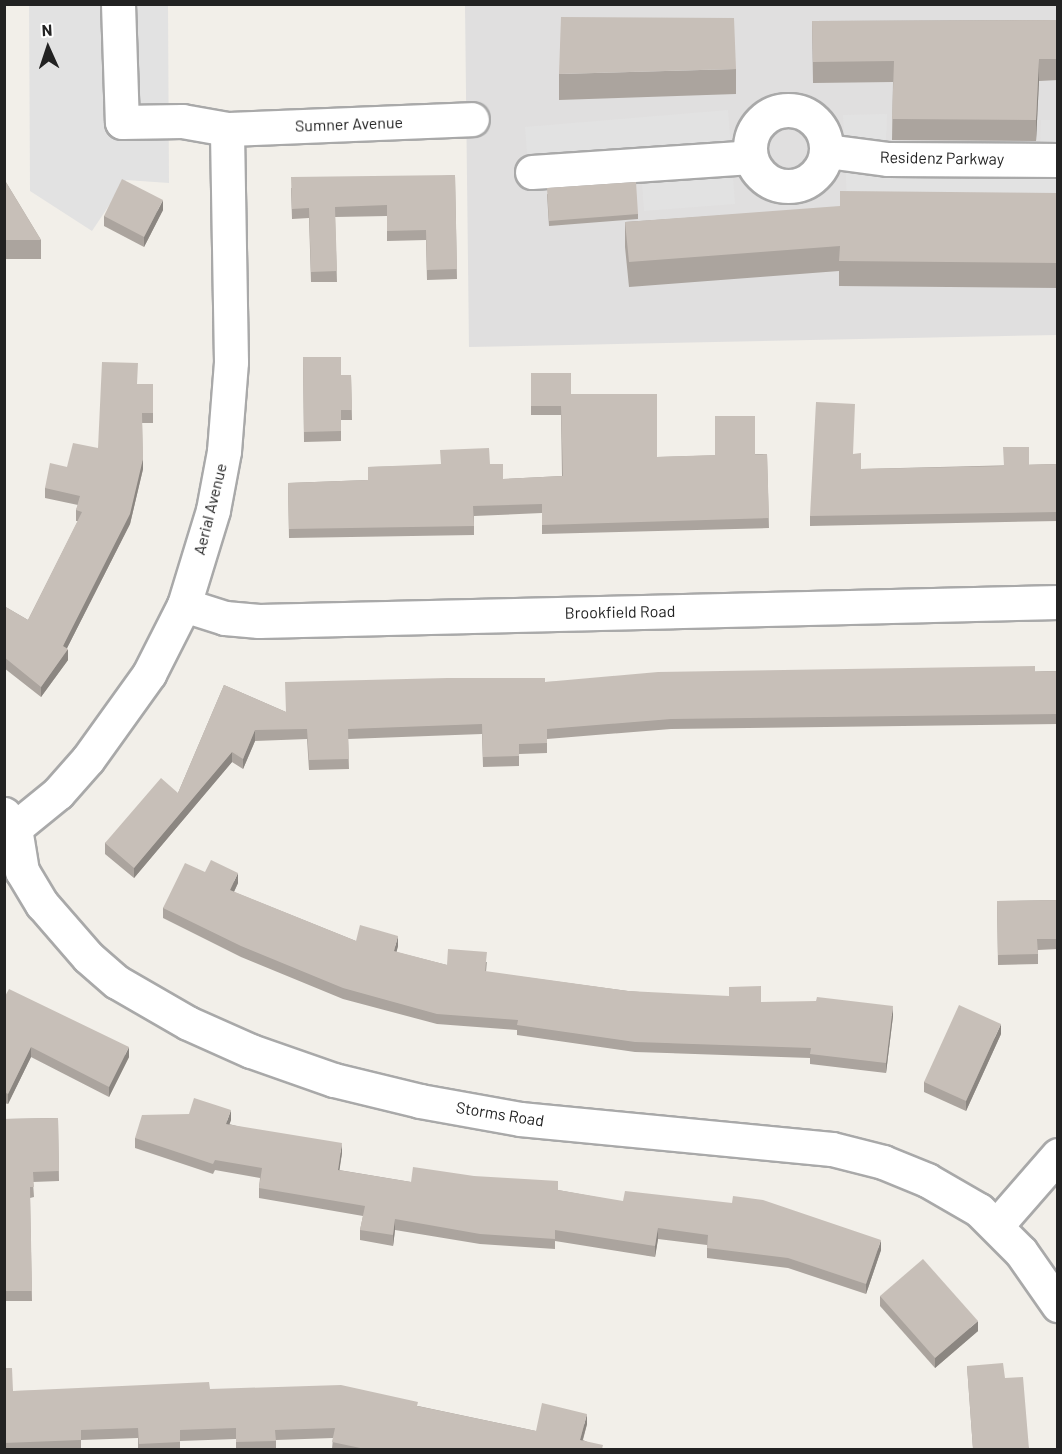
<!DOCTYPE html>
<style>
body{margin:0}
#map{position:relative;width:1062px;height:1454px;overflow:hidden;background:#f2efe9;font-family:Barlow,sans-serif}
div>[style]{position:absolute}
.residential>*{inset:0;background:#e0dfdf}
.parking>*{inset:0;background:#e2e2e2}
.roads{filter:drop-shadow(2px 0 #a9a9a9) drop-shadow(-2px 0 #a9a9a9) drop-shadow(0 2px #a9a9a9) drop-shadow(0 -2px #a9a9a9)}
.minor>*{height:33px;margin:-16.5px;padding:0 16.5px;transform-origin:16.5px;border-radius:16.5px;background:#fff}
.minor>.ring{margin:-16.5px;padding:0;box-sizing:content-box;background:none;border:33px solid #fff;border-radius:50%}
.wall>*{inset:0;background:#aba49e}
.shaded-wall>*{inset:0;background:#8b8681}
.building>*{inset:0;background:#c7bfb8}
span{translate:-50% -50%;white-space:nowrap;text-align:center;line-height:1.15;-webkit-text-stroke:4.5px #fff;paint-order:stroke}
.street-label{font-size:16px;color:#222}
.frame{position:absolute;inset:0;border:6px solid #222;pointer-events:none}
.north{position:absolute;left:18px;top:18px;width:60px;height:60px;-webkit-text-stroke:4px #fff;paint-order:stroke;rotate:357deg;font-size:16px;font-weight:700;line-height:24px;text-align:center;color:#222}
.north::after{content:'';display:block;margin:auto;width:21px;height:27px;background:#222;clip-path:polygon(50% 0,100% 100%,50% 72%,0 100%)}
</style>
<div id="map">
<div class="residential">
<div style="clip-path:polygon(465px 5px,1057px 5px,1057px 335px,469px 347px)"></div>
</div>
<div class="parking">
<div style="clip-path:polygon(29px 5px,168px 5px,169px 183px,126px 180px,92px 231px,30px 191px)"></div>
<div style="clip-path:polygon(728px 110px,735px 204px,644px 211px,642px 182px,530px 191px,525px 127px)"></div>
<div style="clip-path:polygon(887px 114px,886px 145px,950px 147px,951px 117px,976px 117px,974px 147px,1040px 149px,1041px 120px,1057px 120px,1057px 210px,847px 202px,843px 115px)"></div>
</div>
<div class="roads">
<div class="minor">
<div style="left:118px;top:4px;width:118px;rotate:88.1deg"></div>
<div style="left:122px;top:122px;width:60px;rotate:-1deg"></div>
<div style="left:182px;top:121px;width:46px;rotate:10.1deg"></div>
<div style="left:227px;top:129px;width:245px;rotate:-2.3deg"></div>
<div class="ring" style="left:750px;top:110px;width:43px;height:43px"></div>
<div style="left:827px;top:151px;width:62px;rotate:7.5deg"></div>
<div style="left:888px;top:159px;width:170px;rotate:0.3deg"></div>
<div style="left:532px;top:172px;width:219px;rotate:-3.9deg"></div>
<div style="left:184px;top:605px;width:43px;rotate:17.6deg"></div>
<div style="left:225px;top:618px;width:34px;rotate:5deg"></div>
<div style="left:259px;top:621px;width:799px;rotate:-1.36deg"></div>
<div style="left:4px;top:814px;width:18px;rotate:52deg"></div>
<div style="left:15px;top:828px;width:44px;rotate:80.8deg"></div>
<div style="left:22px;top:871px;width:39px;rotate:59deg"></div>
<div style="left:42px;top:904px;width:70px;rotate:49deg"></div>
<div style="left:88px;top:957px;width:38px;rotate:41deg"></div>
<div style="left:117px;top:982px;width:82px;rotate:30deg"></div>
<div style="left:188px;top:1023px;width:69px;rotate:24deg"></div>
<div style="left:251px;top:1051px;width:88px;rotate:19.3deg"></div>
<div style="left:334px;top:1080px;width:89px;rotate:13.7deg"></div>
<div style="left:420px;top:1101px;width:102px;rotate:10.2deg"></div>
<div style="left:520px;top:1119px;width:313px;rotate:5.5deg"></div>
<div style="left:832px;top:1149px;width:53px;rotate:14.3deg"></div>
<div style="left:883px;top:1162px;width:48px;rotate:22.2deg"></div>
<div style="left:927px;top:1180px;width:60px;rotate:30deg"></div>
<div style="left:979px;top:1210px;width:59px;rotate:45deg"></div>
<div style="left:1021px;top:1252px;width:65px;rotate:55.1deg"></div>
<div style="left:15px;top:828px;width:55px;rotate:-39.1deg"></div>
<div style="left:58px;top:793px;width:45px;rotate:-48.6deg"></div>
<div style="left:88px;top:759px;width:105px;rotate:-54.3deg"></div>
<div style="left:149px;top:674px;width:77px;rotate:-63.1deg"></div>
<div style="left:184px;top:605px;width:99px;rotate:-73deg"></div>
<div style="left:213px;top:510px;width:60px;rotate:-79.4deg"></div>
<div style="left:224px;top:451px;width:89px;rotate:-85.5deg"></div>
<div style="left:231px;top:362px;width:233px;rotate:-91deg"></div>
<div style="left:997px;top:1225px;width:93px;rotate:-48.9deg"></div>
</div>
</div>
<div class="wall">
<div style="clip-path:polygon(1058px 20px,1058px 80px,1039px 81px,1036px 141px,892px 140px,893px 82px,813px 83px,812px 21px)"></div>
<div style="clip-path:polygon(736px 69px,736px 94px,559px 100px,559px 74px)"></div>
<div style="clip-path:polygon(455px 175px,457px 279px,427px 280px,426px 240px,387px 241px,387px 216px,335px 217px,337px 282px,311px 282px,309px 218px,292px 219px,291px 188px)"></div>
<div style="clip-path:polygon(4px 179px,41px 240px,41px 259px,4px 259px)"></div>
<div style="clip-path:polygon(1058px 193px,1058px 288px,839px 286px,839px 271px,629px 287px,625px 247px,625px 222px)"></div>
<div style="clip-path:polygon(547px 194px,638px 214px,638px 219px,549px 226px)"></div>
<div style="clip-path:polygon(163px 210px,144px 247px,104px 226px,104px 216px)"></div>
<div style="clip-path:polygon(303px 357px,341px 375px,351px 375px,352px 420px,341px 420px,341px 441px,304px 442px)"></div>
<div style="clip-path:polygon(531px 373px,571px 394px,657px 457px,767px 454px,769px 528px,542px 534px,542px 513px,474px 516px,474px 535px,289px 538px,288px 483px,368px 480px,368px 467px,490px 464px,503px 479px,562px 476px,561px 415px,531px 415px)"></div>
<div style="clip-path:polygon(137px 384px,153px 384px,153px 423px,142px 423px,143px 469px,130px 524px,67px 648px,68px 660px,41px 697px,4px 668px,4px 606px,28px 620px,78px 521px,76px 521px,76px 510px,78px 505px,45px 498px,45px 488px,67px 467px,98px 448px)"></div>
<div style="clip-path:polygon(853px 454px,861px 469px,1058px 464px,1058px 521px,810px 526px,810px 516px)"></div>
<div style="clip-path:polygon(1058px 671px,1058px 724px,671px 729px,547px 739px,547px 753px,519px 754px,519px 766px,483px 767px,482px 734px,348px 739px,349px 769px,309px 770px,307px 739px,255px 741px,243px 769px,232px 762px,134px 878px,105px 854px,105px 843px,178px 793px,224px 685px,286px 712px,545px 682px)"></div>
<div style="clip-path:polygon(205px 872px,238px 883px,234px 892px,356px 941px,398px 946px,396px 952px,447px 965px,487px 962px,486px 972px,628px 991px,761px 1002px,893px 1016px,886px 1073px,810px 1064px,810px 1058px,635px 1052px,517px 1035px,517px 1030px,437px 1024px,343px 999px,241px 957px,163px 918px,163px 908px)"></div>
<div style="clip-path:polygon(1058px 900px,1058px 949px,1038px 950px,1038px 964px,998px 965px,997px 901px)"></div>
<div style="clip-path:polygon(4px 998px,129px 1057px,109px 1097px,31px 1057px,8px 1104px,4px 1103px)"></div>
<div style="clip-path:polygon(1001px 1034px,966px 1111px,924px 1092px,924px 1082px)"></div>
<div style="clip-path:polygon(58px 1118px,59px 1181px,33px 1182px,34px 1197px,30px 1198px,32px 1301px,4px 1301px,4px 1119px)"></div>
<div style="clip-path:polygon(231px 1120px,229px 1124px,342px 1153px,339px 1170px,411px 1182px,558px 1190px,881px 1250px,866px 1294px,788px 1268px,707px 1258px,707px 1245px,658px 1239px,655px 1257px,555px 1241px,555px 1249px,480px 1244px,395px 1230px,393px 1246px,360px 1240px,360px 1230px,363px 1216px,259px 1198px,259px 1188px,260px 1178px,215px 1170px,213px 1174px,135px 1148px,135px 1138px)"></div>
<div style="clip-path:polygon(880px 1296px,978px 1331px,935px 1368px,880px 1306px)"></div>
<div style="clip-path:polygon(967px 1366px,1005px 1378px,1029px 1449px,973px 1449px)"></div>
<div style="clip-path:polygon(4px 1368px,13px 1391px,210px 1389px,418px 1406px,536px 1431px,587px 1424px,583px 1440px,603px 1449px,332px 1449px,333px 1438px,276px 1440px,276px 1449px,236px 1449px,236px 1439px,180px 1441px,180px 1449px,138px 1449px,138px 1438px,81px 1440px,81px 1449px,4px 1449px)"></div>
</div>
<div class="shaded-wall">
<div style="clip-path:polygon(1039px 59px,1039px 81px,1036px 141px,1036px 120px)"></div>
<div style="clip-path:polygon(163px 200px,163px 210px,144px 247px,144px 237px)"></div>
<div style="clip-path:polygon(143px 459px,143px 469px,130px 524px,63px 656px,63px 646px)"></div>
<div style="clip-path:polygon(68px 649px,68px 660px,41px 697px,41px 687px)"></div>
<div style="clip-path:polygon(255px 730px,255px 741px,243px 769px,243px 759px)"></div>
<div style="clip-path:polygon(232px 752px,232px 762px,134px 878px,134px 868px)"></div>
<div style="clip-path:polygon(238px 873px,238px 883px,230px 900px,230px 890px)"></div>
<div style="clip-path:polygon(398px 936px,398px 946px,394px 962px,394px 951px)"></div>
<div style="clip-path:polygon(893px 1006px,893px 1016px,886px 1073px,886px 1063px)"></div>
<div style="clip-path:polygon(1001px 1024px,1001px 1034px,966px 1111px,966px 1101px)"></div>
<div style="clip-path:polygon(31px 1047px,31px 1057px,8px 1104px,8px 1094px)"></div>
<div style="clip-path:polygon(129px 1047px,129px 1057px,109px 1097px,109px 1087px)"></div>
<div style="clip-path:polygon(231px 1110px,231px 1120px,226px 1134px,226px 1124px)"></div>
<div style="clip-path:polygon(342px 1143px,342px 1153px,338px 1180px,338px 1170px)"></div>
<div style="clip-path:polygon(395px 1219px,395px 1230px,393px 1246px,393px 1235px)"></div>
<div style="clip-path:polygon(658px 1228px,658px 1239px,655px 1257px,655px 1246px)"></div>
<div style="clip-path:polygon(881px 1240px,881px 1250px,866px 1294px,866px 1284px)"></div>
<div style="clip-path:polygon(978px 1321px,978px 1331px,935px 1368px,935px 1358px)"></div>
<div style="clip-path:polygon(587px 1414px,587px 1424px,580px 1449px,580px 1440px)"></div>
</div>
<div class="building">
<div style="clip-path:polygon(561px 17px,734px 18px,736px 69px,559px 74px)"></div>
<div style="clip-path:polygon(1058px 20px,1058px 59px,1039px 59px,1036px 120px,892px 119px,894px 61px,813px 62px,812px 21px)"></div>
<div style="clip-path:polygon(455px 175px,457px 269px,427px 270px,426px 230px,387px 231px,387px 205px,335px 207px,337px 271px,311px 272px,309px 208px,292px 209px,291px 177px)"></div>
<div style="clip-path:polygon(4px 179px,41px 240px,4px 240px)"></div>
<div style="clip-path:polygon(122px 179px,163px 200px,144px 237px,104px 216px)"></div>
<div style="clip-path:polygon(636px 182px,638px 214px,549px 221px,547px 188px)"></div>
<div style="clip-path:polygon(840px 191px,1058px 193px,1058px 263px,839px 261px,840px 246px,629px 262px,625px 222px,840px 206px)"></div>
<div style="clip-path:polygon(303px 357px,341px 357px,341px 375px,351px 375px,352px 410px,341px 410px,341px 431px,304px 432px)"></div>
<div style="clip-path:polygon(102px 362px,138px 363px,137px 384px,153px 384px,153px 413px,142px 413px,143px 459px,130px 514px,63px 646px,68px 649px,41px 687px,4px 657px,4px 606px,28px 620px,82px 512px,76px 510px,80px 496px,45px 488px,50px 463px,67px 467px,73px 443px,98px 448px)"></div>
<div style="clip-path:polygon(531px 373px,571px 373px,571px 394px,657px 394px,657px 457px,715px 455px,715px 416px,755px 416px,755px 455px,767px 454px,769px 518px,542px 525px,542px 504px,473px 506px,474px 526px,289px 529px,288px 483px,368px 480px,368px 467px,441px 464px,440px 450px,489px 448px,490px 464px,503px 464px,503px 479px,563px 476px,561px 406px,531px 406px)"></div>
<div style="clip-path:polygon(816px 402px,855px 404px,853px 454px,861px 453px,861px 469px,1004px 466px,1003px 447px,1029px 447px,1029px 465px,1058px 464px,1058px 512px,810px 516px)"></div>
<div style="clip-path:polygon(1035px 666px,1035px 672px,1058px 671px,1058px 714px,671px 719px,547px 729px,547px 743px,519px 744px,519px 756px,483px 757px,482px 724px,348px 729px,349px 759px,309px 760px,307px 729px,255px 730px,243px 759px,232px 752px,134px 868px,105px 843px,161px 778px,178px 793px,224px 685px,286px 712px,285px 682px,447px 678px,545px 678px,545px 682px,658px 672px)"></div>
<div style="clip-path:polygon(211px 860px,238px 873px,230px 890px,356px 941px,360px 925px,398px 936px,394px 951px,447px 965px,448px 949px,487px 952px,485px 971px,628px 991px,729px 996px,729px 987px,761px 986px,761px 1002px,816px 1001px,817px 997px,893px 1006px,886px 1063px,810px 1054px,811px 1048px,635px 1042px,517px 1025px,518px 1020px,437px 1014px,343px 988px,241px 946px,163px 908px,185px 863px,205px 872px)"></div>
<div style="clip-path:polygon(1058px 900px,1058px 939px,1037px 939px,1038px 954px,998px 955px,997px 901px)"></div>
<div style="clip-path:polygon(9px 989px,129px 1047px,109px 1087px,31px 1047px,8px 1094px,4px 1092px,4px 998px)"></div>
<div style="clip-path:polygon(959px 1005px,1001px 1024px,966px 1101px,924px 1082px)"></div>
<div style="clip-path:polygon(194px 1098px,231px 1110px,226px 1124px,342px 1143px,338px 1170px,411px 1182px,413px 1167px,474px 1176px,558px 1181px,558px 1190px,623px 1201px,625px 1191px,732px 1203px,733px 1196px,763px 1200px,881px 1240px,866px 1284px,788px 1258px,707px 1248px,708px 1235px,658px 1228px,655px 1246px,555px 1230px,555px 1239px,480px 1234px,395px 1219px,393px 1235px,360px 1230px,365px 1206px,259px 1188px,262px 1168px,215px 1160px,213px 1164px,135px 1138px,142px 1115px,189px 1114px)"></div>
<div style="clip-path:polygon(58px 1118px,59px 1171px,33px 1172px,34px 1187px,30px 1187px,32px 1291px,4px 1291px,4px 1119px)"></div>
<div style="clip-path:polygon(923px 1259px,978px 1321px,935px 1358px,880px 1296px)"></div>
<div style="clip-path:polygon(1003px 1363px,1005px 1378px,1023px 1377px,1029px 1449px,973px 1449px,967px 1366px)"></div>
<div style="clip-path:polygon(4px 1368px,12px 1368px,13px 1391px,209px 1382px,210px 1389px,341px 1385px,418px 1402px,417px 1406px,536px 1431px,542px 1403px,587px 1414px,580px 1440px,603px 1445px,602px 1449px,365px 1449px,332px 1442px,335px 1428px,275px 1430px,276px 1441px,236px 1442px,236px 1428px,180px 1430px,180px 1442px,139px 1444px,138px 1428px,81px 1430px,81px 1440px,4px 1443px)"></div>
</div>
<div class="street-label">
<span style="left:349px;top:124px;rotate:-2deg">Sumner Avenue</span>
<span style="left:942px;top:158px;rotate:1deg">Residenz Parkway</span>
<span style="left:210px;top:509px;rotate:-76deg">Aerial Avenue</span>
<span style="left:620px;top:612px;rotate:-1deg">Brookfield Road</span>
<span style="left:500px;top:1114px;rotate:9deg">Storms Road</span>
</div>
<div class="frame"></div>
<div class="north">N</div>
</div>
